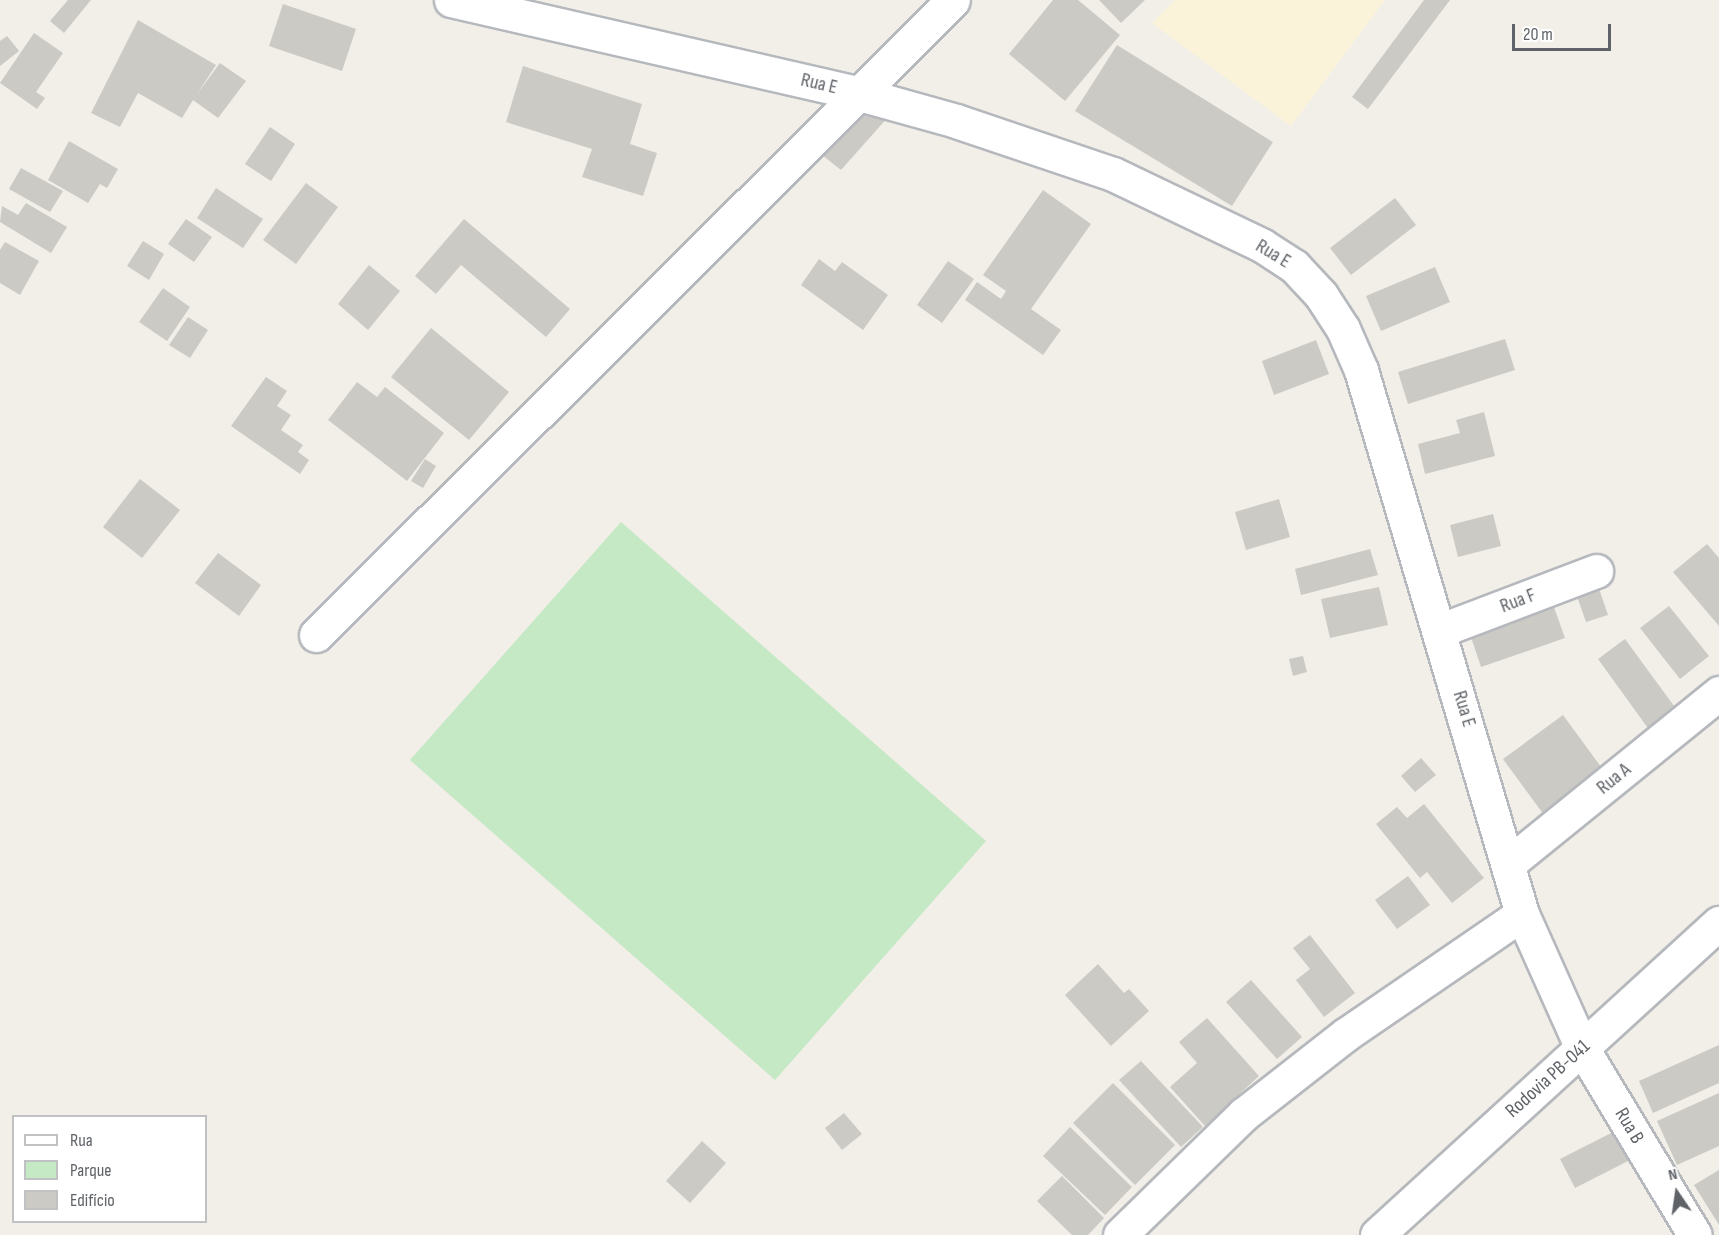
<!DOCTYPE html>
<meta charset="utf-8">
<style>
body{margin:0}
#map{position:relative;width:1719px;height:1235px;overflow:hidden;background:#f1efe8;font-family:"Sofia Sans Condensed",sans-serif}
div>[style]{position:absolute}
.green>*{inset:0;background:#c5e8c5}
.sand>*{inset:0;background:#fbf3d9}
.building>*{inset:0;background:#cccac5}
.roads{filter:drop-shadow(2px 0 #b5b8bc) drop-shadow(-2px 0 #b5b8bc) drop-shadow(0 2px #b5b8bc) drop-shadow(0 -2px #b5b8bc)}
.minor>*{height:33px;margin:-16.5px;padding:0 16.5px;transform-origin:16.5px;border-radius:16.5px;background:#fff}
.secondary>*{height:33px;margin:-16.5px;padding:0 16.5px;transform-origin:16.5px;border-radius:16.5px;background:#fff}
span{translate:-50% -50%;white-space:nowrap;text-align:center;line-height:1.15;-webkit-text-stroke:4.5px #fff;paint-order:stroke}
.street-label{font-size:20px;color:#5f6368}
.legend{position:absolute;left:12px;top:1115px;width:195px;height:108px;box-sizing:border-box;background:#fff;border:2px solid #bfc1c3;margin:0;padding:8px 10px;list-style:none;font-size:18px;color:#5f6368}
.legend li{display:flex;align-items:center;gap:12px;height:30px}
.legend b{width:30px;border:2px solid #bfc1c3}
.north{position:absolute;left:1647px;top:1163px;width:60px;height:60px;-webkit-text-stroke:4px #fff;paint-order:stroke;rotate:347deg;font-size:16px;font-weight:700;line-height:24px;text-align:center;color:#5f6368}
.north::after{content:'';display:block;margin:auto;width:21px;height:27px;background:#5f6368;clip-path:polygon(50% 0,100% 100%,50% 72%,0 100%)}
.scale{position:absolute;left:1512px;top:24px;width:99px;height:27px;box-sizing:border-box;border:3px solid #5f6368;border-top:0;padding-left:8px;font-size:18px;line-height:21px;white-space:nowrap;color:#5f6368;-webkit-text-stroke:4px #fff;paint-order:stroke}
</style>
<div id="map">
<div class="green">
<div style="clip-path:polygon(621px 522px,986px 841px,775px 1080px,410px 760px)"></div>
</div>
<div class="sand">
<div style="clip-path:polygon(1175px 0,1385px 0,1291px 126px,1152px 23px)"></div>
</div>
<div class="building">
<div style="clip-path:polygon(68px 0,91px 0,64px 33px,50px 21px)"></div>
<div style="clip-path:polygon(1053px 0,1078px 0,1120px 35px,1065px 101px,1009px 54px)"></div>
<div style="clip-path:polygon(1099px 0,1145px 0,1121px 23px)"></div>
<div style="clip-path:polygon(1424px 0,1450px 0,1368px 109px,1352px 97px)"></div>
<div style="clip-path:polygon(283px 4px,356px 29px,342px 71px,269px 46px)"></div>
<div style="clip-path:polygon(138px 20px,216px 65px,197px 94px,220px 63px,246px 81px,218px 118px,193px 100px,182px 118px,138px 93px,120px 127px,91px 113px)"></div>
<div style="clip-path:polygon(34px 33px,63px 53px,36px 92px,45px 98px,37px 109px,0 83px)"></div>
<div style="clip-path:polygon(7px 36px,19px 51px,0 66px,0 41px)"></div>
<div style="clip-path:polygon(1117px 45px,1273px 142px,1232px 206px,1075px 111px)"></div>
<div style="clip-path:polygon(523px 66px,642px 104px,630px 144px,657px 153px,643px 196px,582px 177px,592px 149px,506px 122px)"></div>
<div style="clip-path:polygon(856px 110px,889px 116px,841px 170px,813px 148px)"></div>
<div style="clip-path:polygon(270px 127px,295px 144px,271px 181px,245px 164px)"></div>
<div style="clip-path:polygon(69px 141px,118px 169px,107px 188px,100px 184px,88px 203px,48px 180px)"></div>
<div style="clip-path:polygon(21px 168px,63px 191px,50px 212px,9px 189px)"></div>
<div style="clip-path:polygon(306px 183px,338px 207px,296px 264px,263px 240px)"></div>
<div style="clip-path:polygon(216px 188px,263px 219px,243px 248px,197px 218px)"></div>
<div style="clip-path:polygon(1043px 190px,1091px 224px,1031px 309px,1061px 330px,1043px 355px,965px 300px,977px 282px,1001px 299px,1006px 291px,983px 275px)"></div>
<div style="clip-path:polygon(1395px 198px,1416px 225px,1351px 275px,1330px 248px)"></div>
<div style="clip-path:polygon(26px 203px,67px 227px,51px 253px,0 222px,2px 206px,18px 215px)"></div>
<div style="clip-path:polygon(186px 219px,212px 237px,194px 262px,168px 244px)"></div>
<div style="clip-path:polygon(464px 219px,570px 309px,546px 337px,461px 265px,436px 294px,415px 276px)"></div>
<div style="clip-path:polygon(143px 241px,164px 254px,149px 280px,127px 266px)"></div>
<div style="clip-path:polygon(5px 242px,39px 261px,20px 295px,0 283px,0 250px)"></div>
<div style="clip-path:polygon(819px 259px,835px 271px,842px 262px,888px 295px,863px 330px,801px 285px)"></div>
<div style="clip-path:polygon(948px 261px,974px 279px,942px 323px,917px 305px)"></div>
<div style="clip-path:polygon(369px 265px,400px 291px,368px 330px,338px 304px)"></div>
<div style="clip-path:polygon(1435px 267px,1450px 302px,1381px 331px,1366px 296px)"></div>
<div style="clip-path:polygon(163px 288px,190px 307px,167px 341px,139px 322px)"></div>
<div style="clip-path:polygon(188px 317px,208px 330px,190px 358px,169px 345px)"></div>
<div style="clip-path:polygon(431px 328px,509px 392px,469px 440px,391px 377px)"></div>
<div style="clip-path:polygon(1505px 339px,1515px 370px,1408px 404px,1398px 372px)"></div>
<div style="clip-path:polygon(1316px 340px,1329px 374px,1274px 395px,1262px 361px)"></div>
<div style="clip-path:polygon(266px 377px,287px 391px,277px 406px,291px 415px,281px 430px,303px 445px,298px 452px,309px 460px,300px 474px,231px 426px)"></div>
<div style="clip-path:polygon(357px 382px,377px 397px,385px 387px,444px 433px,407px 481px,328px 420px)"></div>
<div style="clip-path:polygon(1484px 412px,1495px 456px,1425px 474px,1418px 444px,1460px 433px,1456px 420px)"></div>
<div style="clip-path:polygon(425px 459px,436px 466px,423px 488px,411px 481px)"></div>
<div style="clip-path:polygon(140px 479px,180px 510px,142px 558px,103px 527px)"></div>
<div style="clip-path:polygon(1279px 499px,1290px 537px,1246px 550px,1235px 512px)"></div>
<div style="clip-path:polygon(1493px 514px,1501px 546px,1458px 557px,1450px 525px)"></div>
<div style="clip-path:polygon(1707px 544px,1719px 558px,1719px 626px,1673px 572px)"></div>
<div style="clip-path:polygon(1370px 549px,1378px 575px,1301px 595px,1295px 569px)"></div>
<div style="clip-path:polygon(218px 553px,261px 585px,239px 616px,195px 583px)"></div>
<div style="clip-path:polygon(1597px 583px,1608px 615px,1586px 622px,1575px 591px)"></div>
<div style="clip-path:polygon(1379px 587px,1388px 625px,1330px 638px,1321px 599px)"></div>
<div style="clip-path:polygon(1550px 596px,1565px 638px,1481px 667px,1467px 625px)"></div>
<div style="clip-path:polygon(1669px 606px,1709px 656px,1680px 679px,1640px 628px)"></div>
<div style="clip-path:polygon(1625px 639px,1677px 710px,1650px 731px,1598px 659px)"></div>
<div style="clip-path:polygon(1303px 656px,1307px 672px,1293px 676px,1289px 659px)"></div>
<div style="clip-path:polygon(1563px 715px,1604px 771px,1544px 815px,1503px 759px)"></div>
<div style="clip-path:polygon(1421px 758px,1436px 775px,1415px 792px,1401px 776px)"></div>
<div style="clip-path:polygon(1424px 804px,1484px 878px,1452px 903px,1427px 872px,1420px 878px,1376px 824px,1397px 807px,1407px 818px)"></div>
<div style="clip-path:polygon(1408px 876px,1430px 905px,1397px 929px,1375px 900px)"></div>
<div style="clip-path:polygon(1310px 935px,1355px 993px,1324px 1017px,1296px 980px,1310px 969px,1293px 948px)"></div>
<div style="clip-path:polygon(1098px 964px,1124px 993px,1129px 989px,1149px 1011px,1111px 1046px,1065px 995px)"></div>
<div style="clip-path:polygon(1251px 980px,1302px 1037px,1277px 1059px,1226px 1002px)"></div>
<div style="clip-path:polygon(1207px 1018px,1259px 1076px,1205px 1126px,1170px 1087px,1197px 1063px,1179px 1042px)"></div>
<div style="clip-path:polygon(1719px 1045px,1719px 1083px,1653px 1113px,1639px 1081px)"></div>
<div style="clip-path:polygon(1141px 1061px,1203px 1127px,1181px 1147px,1119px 1080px)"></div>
<div style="clip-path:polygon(1113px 1083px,1175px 1145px,1135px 1185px,1073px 1123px)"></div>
<div style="clip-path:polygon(1719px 1093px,1719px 1146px,1677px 1165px,1657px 1121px)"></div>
<div style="clip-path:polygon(844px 1113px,862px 1134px,842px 1150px,825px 1128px)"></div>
<div style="clip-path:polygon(1070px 1127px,1132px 1187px,1105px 1215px,1043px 1156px)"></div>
<div style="clip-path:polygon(1617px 1130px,1632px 1159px,1575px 1188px,1560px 1159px)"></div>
<div style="clip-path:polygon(702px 1141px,726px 1163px,690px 1203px,666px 1181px)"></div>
<div style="clip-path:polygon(1719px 1170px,1719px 1225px,1694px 1185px)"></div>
<div style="clip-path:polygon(1062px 1176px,1104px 1218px,1088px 1235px,1072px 1235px,1037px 1201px)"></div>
</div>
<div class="roads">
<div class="minor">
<div style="left:451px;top:0;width:416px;rotate:12.9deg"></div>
<div style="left:856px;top:93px;width:104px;rotate:15.6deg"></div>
<div style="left:956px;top:121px;width:166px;rotate:18.7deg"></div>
<div style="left:1113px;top:174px;width:166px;rotate:25.6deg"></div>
<div style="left:1263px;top:246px;width:37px;rotate:33deg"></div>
<div style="left:1294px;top:266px;width:40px;rotate:47deg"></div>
<div style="left:1321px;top:295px;width:40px;rotate:57.1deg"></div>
<div style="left:1343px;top:329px;width:45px;rotate:66.3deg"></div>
<div style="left:1361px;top:370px;width:567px;rotate:73.51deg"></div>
<div style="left:1522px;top:914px;width:147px;rotate:65.9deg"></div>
<div style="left:1582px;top:1048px;width:218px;rotate:58.9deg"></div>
<div style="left:1441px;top:630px;width:166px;rotate:-20.8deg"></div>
<div style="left:316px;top:635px;width:899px;rotate:-44.91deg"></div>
<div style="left:1508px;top:864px;width:272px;rotate:-39deg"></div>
<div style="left:1120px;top:1235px;width:173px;rotate:-44.3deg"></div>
<div style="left:1244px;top:1114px;width:128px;rotate:-38deg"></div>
<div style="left:1345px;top:1035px;width:214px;rotate:-34.4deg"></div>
</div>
<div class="secondary">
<div style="left:1377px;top:1235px;width:463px;rotate:-42.4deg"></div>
</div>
</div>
<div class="street-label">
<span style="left:819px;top:84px;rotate:13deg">Rua E</span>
<span style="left:1273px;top:254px;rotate:31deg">Rua E</span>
<span style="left:1518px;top:601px;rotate:-21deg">Rua F</span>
<span style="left:1464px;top:709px;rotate:73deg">Rua E</span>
<span style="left:1614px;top:779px;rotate:-39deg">Rua A</span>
<span style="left:1548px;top:1079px;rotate:-42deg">Rodovia PB-041</span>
<span style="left:1629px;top:1126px;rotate:59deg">Rua B</span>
</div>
<ul class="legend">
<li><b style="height:8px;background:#fff"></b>Rua</li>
<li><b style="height:16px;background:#c5e8c5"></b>Parque</li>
<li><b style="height:16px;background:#cccac5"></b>Edifício</li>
</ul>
<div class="north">N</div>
<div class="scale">20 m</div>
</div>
